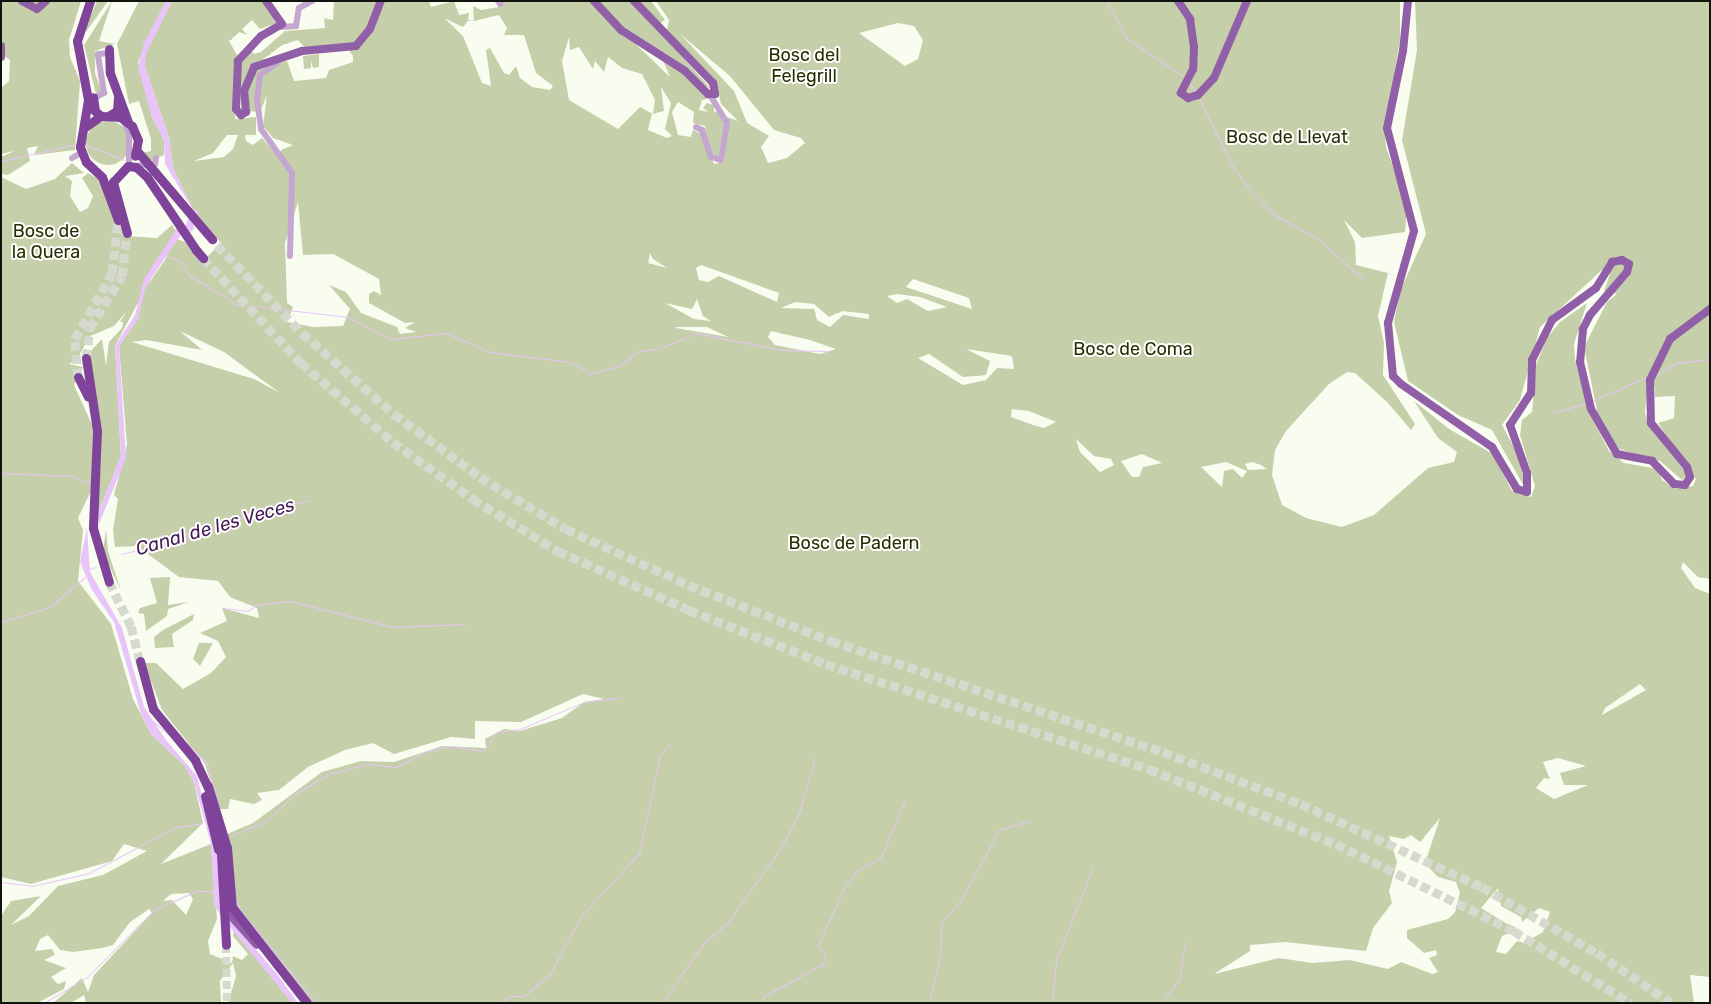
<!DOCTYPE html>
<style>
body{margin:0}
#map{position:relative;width:1711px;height:1004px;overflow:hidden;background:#f9fdf0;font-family:Rubik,sans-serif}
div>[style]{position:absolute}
.green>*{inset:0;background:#c5cfa9}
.round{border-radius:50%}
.water>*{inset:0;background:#e9c4fb}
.stream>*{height:1px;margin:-0.5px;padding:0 0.5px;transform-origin:0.5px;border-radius:0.5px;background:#e9c4fb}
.river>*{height:8px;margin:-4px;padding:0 4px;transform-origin:4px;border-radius:4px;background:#e9c4fb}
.major-tunnel>*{height:8px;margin-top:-4px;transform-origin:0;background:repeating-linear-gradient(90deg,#d6dace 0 8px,transparent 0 12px)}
.highway-tunnel>*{height:9px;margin-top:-4.5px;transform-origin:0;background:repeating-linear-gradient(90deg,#d6dace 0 9px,transparent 0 13.5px)}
.minor>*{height:6px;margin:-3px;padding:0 3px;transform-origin:3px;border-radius:3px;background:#c3a7d0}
.major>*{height:8px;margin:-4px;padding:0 4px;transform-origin:4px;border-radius:4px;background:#915fa8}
.highway>*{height:9px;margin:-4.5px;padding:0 4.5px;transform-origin:4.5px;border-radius:4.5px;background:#7f4499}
.highway-bridge>*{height:9px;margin:-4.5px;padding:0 4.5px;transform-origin:4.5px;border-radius:4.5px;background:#7f4499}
span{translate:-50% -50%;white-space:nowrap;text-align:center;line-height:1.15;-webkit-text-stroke:4px #fff;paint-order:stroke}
.park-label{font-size:18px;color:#272f00}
.water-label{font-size:19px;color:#451957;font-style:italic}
.frame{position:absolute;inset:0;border:2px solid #11130e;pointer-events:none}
</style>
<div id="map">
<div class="green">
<div style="clip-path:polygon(1px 1px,81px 1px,69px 40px,70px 57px,80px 81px,75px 150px,34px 155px,38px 146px,27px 148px,30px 161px,8px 175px,1px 174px,1px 157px,15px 151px,1px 154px,1px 88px,9px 81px,10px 60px,1px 54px)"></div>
<div style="clip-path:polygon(97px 1px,108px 1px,86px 32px,86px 26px)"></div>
<div style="clip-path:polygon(112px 1px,99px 41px,115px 44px,95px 51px,95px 73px,102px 92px,96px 94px,84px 45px)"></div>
<div style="clip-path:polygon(139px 1px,166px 1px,138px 62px,152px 117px,164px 140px,164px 155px,149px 161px,142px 153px,151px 151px,151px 139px,139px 101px,129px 104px,117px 44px)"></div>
<div style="clip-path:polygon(evenodd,172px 1px,264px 1px,276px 23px,260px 29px,252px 20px,242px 29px,247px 35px,239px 32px,229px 41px,237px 55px,235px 119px,256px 117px,256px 135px,245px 135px,246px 141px,253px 145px,262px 138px,281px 160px,281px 150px,293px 145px,273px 138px,263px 126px,267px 95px,260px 112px,249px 111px,246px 93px,254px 71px,261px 65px,287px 61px,294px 81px,326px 78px,329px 70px,353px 62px,353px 56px,346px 47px,305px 48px,298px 40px,282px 45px,251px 68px,242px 89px,241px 110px,240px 63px,250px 49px,254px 54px,261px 52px,285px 31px,325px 28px,324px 18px,333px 20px,334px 1px,429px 1px,431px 7px,454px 1px,459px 15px,469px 13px,468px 21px,463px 27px,444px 18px,463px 36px,482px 83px,491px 86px,486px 50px,490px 48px,504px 73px,509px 75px,516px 66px,520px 78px,532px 87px,550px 90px,553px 86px,536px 73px,524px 35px,504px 35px,507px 28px,499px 15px,474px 21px,473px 6px,481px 10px,499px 7px,500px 1px,591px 1px,670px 77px,662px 58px,699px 87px,707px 99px,702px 100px,699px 110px,708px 112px,703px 108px,707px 103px,714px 105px,714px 112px,720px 111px,724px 123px,718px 159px,708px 149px,705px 126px,693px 123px,694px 112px,678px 102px,672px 112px,678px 135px,691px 137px,693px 130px,702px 134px,714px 164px,724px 162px,727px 117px,738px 121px,721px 104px,716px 82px,667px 30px,669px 20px,656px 1px,1400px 1px,1400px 40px,1385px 130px,1386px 147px,1407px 207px,1405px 232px,1362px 238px,1344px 220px,1355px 242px,1356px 265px,1388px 273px,1378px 316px,1384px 343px,1383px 375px,1415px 424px,1411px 430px,1387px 402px,1355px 373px,1347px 372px,1329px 384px,1286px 431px,1275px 450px,1272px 475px,1282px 505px,1306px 518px,1342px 527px,1374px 515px,1428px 468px,1454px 462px,1457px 452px,1438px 438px,1414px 401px,1449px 429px,1493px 454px,1512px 491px,1531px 497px,1535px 486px,1520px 435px,1522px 420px,1532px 412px,1536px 365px,1547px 338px,1560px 322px,1587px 303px,1574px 344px,1575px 359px,1588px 411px,1609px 451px,1624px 463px,1658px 469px,1662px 480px,1676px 489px,1693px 486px,1696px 479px,1658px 423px,1674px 418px,1675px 396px,1655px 397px,1655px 387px,1648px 382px,1645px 412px,1648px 424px,1687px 474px,1682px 480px,1660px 461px,1619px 449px,1599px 420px,1584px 347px,1607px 302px,1617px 294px,1604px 291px,1610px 274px,1603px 269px,1540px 327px,1520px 400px,1502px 425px,1520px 459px,1525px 488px,1492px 430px,1458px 415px,1408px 381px,1394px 322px,1401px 289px,1426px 234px,1402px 140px,1417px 50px,1415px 1px,1710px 1px,1710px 579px,1698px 577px,1683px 562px,1681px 568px,1695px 588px,1710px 594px,1710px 977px,1690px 975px,1694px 1003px,309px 1003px,238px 912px,227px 834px,253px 823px,322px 772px,361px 761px,394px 762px,442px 746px,486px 748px,485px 739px,504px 729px,520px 731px,562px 718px,584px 702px,604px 699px,583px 694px,521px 722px,475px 721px,475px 739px,451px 737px,394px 754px,373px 743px,345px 750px,308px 767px,279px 790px,257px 793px,262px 800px,254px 804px,230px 799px,228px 809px,219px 809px,205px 764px,162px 710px,144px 663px,156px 663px,183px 689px,211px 673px,226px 657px,218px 641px,200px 633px,227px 621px,222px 608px,259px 618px,257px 608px,230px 597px,218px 581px,179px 577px,137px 546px,115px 547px,113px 530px,118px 499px,114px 495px,127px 445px,119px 346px,138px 319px,144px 290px,165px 260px,174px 238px,185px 242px,201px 263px,221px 243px,195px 213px,173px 168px,169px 138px,145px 67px,145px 54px,172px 1px,898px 23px,914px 26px,923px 40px,918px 59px,905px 66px,859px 33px,898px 23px,172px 1px,680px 34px,730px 76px,774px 130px,801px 138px,805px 143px,787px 158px,768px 163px,761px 147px,769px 136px,747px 123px,734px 91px,680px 34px,172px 1px,569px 37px,570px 50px,579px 47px,593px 69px,595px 61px,604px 72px,608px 57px,622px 68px,642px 74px,655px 100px,653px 114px,640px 107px,618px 129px,569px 100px,562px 61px,569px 37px,172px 1px,661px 87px,671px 103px,665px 129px,672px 136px,667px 138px,648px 130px,652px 114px,664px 111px,661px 87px,172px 1px,227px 135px,238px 135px,233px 149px,224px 157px,194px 161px,213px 153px,227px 135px,172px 1px,298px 202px,303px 255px,333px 254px,379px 279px,381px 295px,374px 291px,369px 294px,369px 303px,405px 323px,415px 322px,405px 328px,416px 332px,400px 334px,397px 327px,361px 313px,346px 292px,329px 285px,350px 309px,343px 326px,313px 327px,287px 322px,293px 307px,287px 303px,285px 243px,298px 202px,172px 1px,650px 253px,653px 259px,667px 268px,648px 263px,650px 253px,172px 1px,701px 265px,779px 293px,777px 302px,719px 276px,708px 282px,699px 280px,696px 268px,701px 265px,172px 1px,913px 279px,969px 298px,972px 309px,906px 287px,913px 279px,172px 1px,897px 294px,920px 297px,947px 307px,928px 311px,907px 299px,897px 303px,887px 296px,897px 294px,172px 1px,697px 299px,703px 316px,711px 321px,694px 319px,665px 303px,692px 309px,697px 299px,172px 1px,795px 302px,814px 304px,829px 317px,842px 311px,869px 314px,869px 319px,843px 315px,830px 327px,817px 320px,814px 309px,781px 308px,795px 302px,172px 1px,707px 327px,728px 337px,676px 328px,676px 327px,707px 327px,172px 1px,180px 331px,224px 352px,280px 393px,254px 379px,132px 342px,146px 340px,202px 350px,180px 331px,172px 1px,771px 331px,810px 340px,836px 349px,820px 354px,775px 345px,768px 337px,771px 331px,172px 1px,966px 349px,1012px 356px,1014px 369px,997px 368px,986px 380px,963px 385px,918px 358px,929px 354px,963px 377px,986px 375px,990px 361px,966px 349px,172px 1px,1012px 409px,1029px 411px,1056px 422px,1044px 428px,1033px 425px,1011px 417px,1012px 409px,172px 1px,1076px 439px,1094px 456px,1111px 459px,1114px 465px,1100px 472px,1080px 452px,1076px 439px,172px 1px,1142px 454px,1162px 463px,1143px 467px,1139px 477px,1132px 477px,1121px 461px,1142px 454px,172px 1px,1226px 462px,1247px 471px,1242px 478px,1233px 469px,1224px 471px,1222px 487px,1201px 467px,1226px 462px,172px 1px,1252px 462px,1261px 465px,1267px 469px,1248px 470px,1245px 464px,1252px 462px,172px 1px,1640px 684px,1646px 690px,1602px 715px,1605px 708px,1640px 684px,172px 1px,1558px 758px,1586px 766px,1560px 773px,1564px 785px,1588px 785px,1554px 799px,1536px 788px,1544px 778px,1550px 779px,1543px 762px,1558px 758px,172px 1px,1440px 818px,1425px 863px,1438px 877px,1456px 882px,1460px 893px,1455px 912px,1448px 919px,1407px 930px,1407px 938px,1424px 953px,1436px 950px,1437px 955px,1429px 958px,1438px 972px,1432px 974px,1401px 962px,1388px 969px,1350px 960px,1312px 963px,1279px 958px,1214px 974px,1250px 951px,1250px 945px,1286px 942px,1366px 951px,1373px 928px,1392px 903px,1389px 891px,1397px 862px,1389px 836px,1404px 839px,1411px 835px,1420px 842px,1440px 818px,172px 1px,1498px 888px,1501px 906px,1521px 917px,1522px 922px,1539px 908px,1550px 912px,1543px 932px,1524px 943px,1517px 941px,1506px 954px,1496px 952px,1502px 936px,1517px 930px,1481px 908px,1498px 888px)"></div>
<div style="clip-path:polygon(597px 1px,632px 1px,712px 90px,621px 27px)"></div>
<div style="clip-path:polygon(637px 1px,651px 1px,665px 20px,660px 23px)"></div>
<div style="clip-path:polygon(319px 54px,319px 67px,313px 68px,311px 60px,311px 68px,304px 69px,303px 56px)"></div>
<div class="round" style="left:86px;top:121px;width:44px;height:44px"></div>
<div style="clip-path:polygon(evenodd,72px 163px,84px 173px,65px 176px,72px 181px,70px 196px,80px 212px,88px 208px,93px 196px,82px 178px,88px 173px,98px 179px,125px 236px,157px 238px,172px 225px,176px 231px,115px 346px,121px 456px,98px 513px,101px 428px,89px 353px,102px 339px,106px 365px,109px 342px,122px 328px,123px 322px,120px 322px,127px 311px,114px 326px,90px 336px,77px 359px,69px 364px,83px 367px,74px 385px,93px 427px,91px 491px,78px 518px,83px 530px,78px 581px,111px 624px,133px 699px,151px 734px,185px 766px,194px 782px,203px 823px,161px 864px,211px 844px,217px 919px,208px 941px,210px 954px,232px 963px,233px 956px,242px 960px,248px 954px,233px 936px,234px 930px,292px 1003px,228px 1003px,236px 976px,233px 963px,220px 981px,221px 1003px,86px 1003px,84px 995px,71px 1003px,53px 1003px,82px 978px,88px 992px,94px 975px,152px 913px,149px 909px,130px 922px,113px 945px,102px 948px,73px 952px,60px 950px,48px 935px,40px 939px,35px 951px,52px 949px,55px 955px,44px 960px,66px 968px,51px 977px,58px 984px,66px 981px,64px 989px,37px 1003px,1px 1003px,1px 916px,11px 901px,41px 896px,11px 925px,29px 916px,58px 886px,103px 875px,147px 851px,124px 844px,112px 861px,31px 884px,1px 877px,1px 177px,26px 189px,55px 179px,72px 163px,189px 893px,193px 899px,186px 915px,172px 900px,163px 901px,171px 894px,189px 893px)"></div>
<div style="clip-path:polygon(106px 529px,108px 551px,121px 591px,103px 552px)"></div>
<div style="clip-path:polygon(170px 577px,168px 605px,189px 602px,168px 609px,167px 616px,146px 631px,144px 614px,138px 613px,140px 608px,157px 603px,150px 578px)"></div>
<div style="clip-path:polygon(194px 614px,193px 620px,172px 634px,174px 647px,155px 648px,154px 637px,163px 630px)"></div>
<div style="clip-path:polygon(199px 643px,213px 643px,200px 666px,193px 659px)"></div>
</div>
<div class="water">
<div style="clip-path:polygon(166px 1px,172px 1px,146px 54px,145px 67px,169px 138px,173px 168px,195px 213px,165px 164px,164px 140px,152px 118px,138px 67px,144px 43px)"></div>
<div style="clip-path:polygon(176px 231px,180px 236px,146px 286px,138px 319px,119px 346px,126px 458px,99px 524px,98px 513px,121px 456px,115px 346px,135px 315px,144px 279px)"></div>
<div style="clip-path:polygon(87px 528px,90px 572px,122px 628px,144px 707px,166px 740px,197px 776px,217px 855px,222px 918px,214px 905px,211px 844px,194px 782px,185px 766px,151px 734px,141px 714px,114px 622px,92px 590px,80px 562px)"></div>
<div style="clip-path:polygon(229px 918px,277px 974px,298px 1003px,292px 1003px,229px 926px)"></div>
</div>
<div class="stream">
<div style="left:1107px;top:1px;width:42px;rotate:62.8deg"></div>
<div style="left:1126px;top:38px;width:72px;rotate:33.7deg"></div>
<div style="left:1190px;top:84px;width:11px;rotate:56deg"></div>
<div style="left:1199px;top:98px;width:73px;rotate:64.1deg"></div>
<div style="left:1231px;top:164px;width:37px;rotate:54deg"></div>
<div style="left:1253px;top:194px;width:30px;rotate:44deg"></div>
<div style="left:1275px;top:215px;width:49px;rotate:29.2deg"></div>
<div style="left:1318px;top:239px;width:60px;rotate:41.6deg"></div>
<div style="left:84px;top:144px;width:43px;rotate:21.8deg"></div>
<div style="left:1px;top:161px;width:78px;rotate:-12.6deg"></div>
<div style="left:166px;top:256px;width:16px;rotate:18deg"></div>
<div style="left:181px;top:261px;width:16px;rotate:60deg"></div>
<div style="left:189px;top:275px;width:55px;rotate:31.7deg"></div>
<div style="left:236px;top:304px;width:113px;rotate:6.6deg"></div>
<div style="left:348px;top:317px;width:48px;rotate:27.1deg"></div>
<div style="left:391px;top:339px;width:55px;rotate:-6.2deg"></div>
<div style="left:446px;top:333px;width:48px;rotate:23.4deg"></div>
<div style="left:490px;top:352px;width:82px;rotate:7deg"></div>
<div style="left:571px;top:362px;width:22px;rotate:32deg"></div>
<div style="left:590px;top:374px;width:32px;rotate:-16deg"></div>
<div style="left:621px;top:365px;width:22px;rotate:-39deg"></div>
<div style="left:638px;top:351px;width:19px;rotate:-6deg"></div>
<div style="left:661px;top:348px;width:38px;rotate:-23deg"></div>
<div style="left:696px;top:333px;width:87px;rotate:11.3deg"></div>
<div style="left:781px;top:350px;width:47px;rotate:1.2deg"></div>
<div style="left:1656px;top:375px;width:24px;rotate:-30deg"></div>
<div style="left:1677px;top:363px;width:33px;rotate:-7deg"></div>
<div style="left:1592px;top:401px;width:60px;rotate:-23.6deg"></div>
<div style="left:1553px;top:413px;width:34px;rotate:-17deg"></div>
<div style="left:1px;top:473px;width:72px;rotate:2.4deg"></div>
<div style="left:73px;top:476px;width:20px;rotate:24deg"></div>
<div style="left:121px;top:554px;width:83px;rotate:-13.2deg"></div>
<div style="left:202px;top:535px;width:35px;rotate:-25deg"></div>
<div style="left:234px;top:520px;width:77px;rotate:-15.1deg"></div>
<div style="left:89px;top:569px;width:7px;rotate:-16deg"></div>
<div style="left:223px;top:608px;width:25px;rotate:7deg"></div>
<div style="left:248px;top:611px;width:10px;rotate:-37deg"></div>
<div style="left:256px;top:605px;width:34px;rotate:-7deg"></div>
<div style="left:290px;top:601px;width:106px;rotate:14.2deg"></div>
<div style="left:393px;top:627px;width:72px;rotate:-2.4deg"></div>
<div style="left:1px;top:622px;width:51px;rotate:-17deg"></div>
<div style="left:50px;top:607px;width:48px;rotate:-40.7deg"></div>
<div style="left:150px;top:719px;width:26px;rotate:39deg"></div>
<div style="left:186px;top:742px;width:30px;rotate:46deg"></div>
<div style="left:207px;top:764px;width:50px;rotate:74.8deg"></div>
<div style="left:231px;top:836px;width:39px;rotate:-24deg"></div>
<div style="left:267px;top:820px;width:40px;rotate:-42deg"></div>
<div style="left:297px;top:793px;width:37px;rotate:-31deg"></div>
<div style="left:329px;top:774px;width:40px;rotate:-14.4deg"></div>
<div style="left:368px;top:764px;width:29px;rotate:6deg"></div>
<div style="left:397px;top:767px;width:31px;rotate:-29deg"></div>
<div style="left:424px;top:752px;width:28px;rotate:-13deg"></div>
<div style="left:451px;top:746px;width:32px;rotate:9deg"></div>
<div style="left:483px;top:751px;width:24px;rotate:-54deg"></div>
<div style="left:497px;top:732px;width:23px;rotate:-7deg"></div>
<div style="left:520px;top:729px;width:69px;rotate:-22.9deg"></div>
<div style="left:584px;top:702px;width:35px;rotate:-7deg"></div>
<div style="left:1px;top:882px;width:31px;rotate:7deg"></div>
<div style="left:32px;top:886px;width:58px;rotate:-12.8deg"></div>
<div style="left:89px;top:873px;width:98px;rotate:-27.9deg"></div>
<div style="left:176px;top:827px;width:27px;rotate:-8deg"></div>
<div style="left:235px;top:899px;width:14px;rotate:65deg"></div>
<div style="left:244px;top:915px;width:114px;rotate:50.7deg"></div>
<div style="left:44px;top:1003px;width:50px;rotate:-31.2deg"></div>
<div style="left:87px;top:977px;width:95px;rotate:-45deg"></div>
<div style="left:154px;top:910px;width:46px;rotate:-24.3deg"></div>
<div style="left:196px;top:891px;width:18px"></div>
<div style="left:501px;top:1003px;width:11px;rotate:-38deg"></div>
<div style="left:510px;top:996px;width:14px"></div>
<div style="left:524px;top:996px;width:34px;rotate:-40deg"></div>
<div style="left:550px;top:974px;width:64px;rotate:-61.8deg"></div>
<div style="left:580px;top:918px;width:88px;rotate:-47.8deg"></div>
<div style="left:639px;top:853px;width:100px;rotate:-77.9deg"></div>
<div style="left:660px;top:755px;width:16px;rotate:-50deg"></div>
<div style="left:662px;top:1003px;width:72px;rotate:-55.2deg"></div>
<div style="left:703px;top:944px;width:33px;rotate:-41deg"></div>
<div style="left:728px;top:922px;width:90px;rotate:-54.5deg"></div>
<div style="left:780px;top:849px;width:41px;rotate:-62.2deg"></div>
<div style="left:799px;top:813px;width:58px;rotate:-74.1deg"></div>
<div style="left:761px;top:1003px;width:8px;rotate:-67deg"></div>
<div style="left:764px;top:996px;width:67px;rotate:-28.5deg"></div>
<div style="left:823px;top:964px;width:10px;rotate:-79deg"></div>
<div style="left:825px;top:954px;width:11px;rotate:-128deg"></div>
<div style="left:818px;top:945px;width:65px;rotate:-65.4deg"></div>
<div style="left:845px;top:886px;width:21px;rotate:-51deg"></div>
<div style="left:858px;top:870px;width:26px;rotate:-29deg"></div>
<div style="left:881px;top:857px;width:62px;rotate:-67.2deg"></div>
<div style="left:929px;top:1003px;width:47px;rotate:-76.6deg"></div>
<div style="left:940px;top:957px;width:34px;rotate:-88deg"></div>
<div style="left:941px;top:923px;width:30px;rotate:-49deg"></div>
<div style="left:961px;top:900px;width:80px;rotate:-61.5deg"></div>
<div style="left:999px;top:830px;width:30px;rotate:-17deg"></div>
<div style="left:1052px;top:1003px;width:43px;rotate:-84.7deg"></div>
<div style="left:1056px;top:960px;width:100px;rotate:-68.3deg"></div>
<div style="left:1161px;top:1003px;width:29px;rotate:-52deg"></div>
<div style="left:1179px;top:980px;width:39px;rotate:-81deg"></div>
</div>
<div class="river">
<div style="left:179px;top:232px;width:11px;rotate:-22deg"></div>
<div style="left:189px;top:228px;width:15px;rotate:-70deg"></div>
</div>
<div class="major-tunnel">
<div style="left:226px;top:945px;width:58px;rotate:89deg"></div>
</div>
<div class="highway-tunnel">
<div style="left:217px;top:245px;width:122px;rotate:46deg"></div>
<div style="left:302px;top:333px;width:123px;rotate:41.4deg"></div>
<div style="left:394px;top:414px;width:107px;rotate:36.2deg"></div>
<div style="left:480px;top:477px;width:100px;rotate:31.2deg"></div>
<div style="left:566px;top:529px;width:135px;rotate:24.5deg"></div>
<div style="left:689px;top:585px;width:153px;rotate:21.5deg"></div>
<div style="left:831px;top:641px;width:350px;rotate:18.5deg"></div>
<div style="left:1163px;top:752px;width:147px;rotate:20.6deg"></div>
<div style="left:1301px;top:804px;width:199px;rotate:24.6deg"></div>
<div style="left:1482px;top:887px;width:133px;rotate:29.9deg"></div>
<div style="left:1597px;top:953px;width:89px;rotate:34deg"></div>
<div style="left:203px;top:258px;width:144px;rotate:47deg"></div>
<div style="left:301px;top:363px;width:121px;rotate:40.7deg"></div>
<div style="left:393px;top:442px;width:98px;rotate:35.5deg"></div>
<div style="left:473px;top:499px;width:100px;rotate:31.5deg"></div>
<div style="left:558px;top:551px;width:144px;rotate:24.2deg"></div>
<div style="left:689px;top:610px;width:147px;rotate:21.5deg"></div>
<div style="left:826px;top:664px;width:340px;rotate:18deg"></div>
<div style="left:1149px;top:769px;width:201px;rotate:21.9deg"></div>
<div style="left:1336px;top:844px;width:198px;rotate:26deg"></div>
<div style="left:1514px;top:931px;width:137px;rotate:31.8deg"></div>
<div style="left:86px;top:358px;width:30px;rotate:-82deg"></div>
<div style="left:90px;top:328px;width:61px;rotate:-58.4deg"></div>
<div style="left:122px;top:276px;width:43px;rotate:-83.4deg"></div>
<div style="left:78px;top:377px;width:38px;rotate:-95deg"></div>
<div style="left:75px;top:339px;width:76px;rotate:-60.7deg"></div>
<div style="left:112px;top:273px;width:53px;rotate:-83.5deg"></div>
<div style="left:109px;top:582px;width:49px;rotate:63.4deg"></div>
<div style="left:131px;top:626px;width:36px;rotate:76deg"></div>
</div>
<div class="minor">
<div style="left:498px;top:1px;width:4px;rotate:56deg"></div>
<div style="left:281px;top:27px;width:15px;rotate:-4deg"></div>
<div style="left:296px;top:26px;width:18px;rotate:-81deg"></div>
<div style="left:299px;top:8px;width:15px;rotate:-28deg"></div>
<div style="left:278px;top:62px;width:22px;rotate:144deg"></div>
<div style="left:260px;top:75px;width:25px;rotate:97deg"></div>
<div style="left:257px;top:100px;width:29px;rotate:82deg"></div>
<div style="left:261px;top:129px;width:54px;rotate:54.8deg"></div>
<div style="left:292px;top:173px;width:83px;rotate:91.4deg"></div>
<div style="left:93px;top:99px;width:13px;rotate:-29deg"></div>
<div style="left:104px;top:93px;width:39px;rotate:-99deg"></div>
<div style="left:98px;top:54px;width:13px;rotate:-4deg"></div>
<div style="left:124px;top:121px;width:15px;rotate:70deg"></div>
<div style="left:129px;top:135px;width:32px;rotate:90deg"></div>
<div style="left:129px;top:167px;width:26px;rotate:-7deg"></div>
<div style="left:155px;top:164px;width:6px;rotate:-81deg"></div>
<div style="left:696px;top:127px;width:7px;rotate:27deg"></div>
<div style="left:702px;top:130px;width:28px;rotate:72deg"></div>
<div style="left:711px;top:157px;width:10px;rotate:17deg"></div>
<div style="left:721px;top:160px;width:37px;rotate:-81deg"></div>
<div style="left:727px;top:123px;width:33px;rotate:-121deg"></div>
<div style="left:72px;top:158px;width:10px;rotate:-29deg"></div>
</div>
<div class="major">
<div style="left:22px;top:1px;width:17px;rotate:28deg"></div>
<div style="left:37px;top:9px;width:12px;rotate:-42deg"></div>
<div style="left:266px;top:1px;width:28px;rotate:55deg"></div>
<div style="left:282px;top:24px;width:24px;rotate:150deg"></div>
<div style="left:261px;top:36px;width:34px;rotate:133deg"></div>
<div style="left:238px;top:61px;width:48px;rotate:92.4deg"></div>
<div style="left:236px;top:109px;width:8px;rotate:50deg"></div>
<div style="left:241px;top:115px;width:6px;rotate:-31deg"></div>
<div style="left:246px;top:112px;width:21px;rotate:-95deg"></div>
<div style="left:244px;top:91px;width:26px;rotate:-67deg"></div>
<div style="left:254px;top:67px;width:51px;rotate:-18.4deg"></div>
<div style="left:302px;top:51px;width:54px;rotate:-5.3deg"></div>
<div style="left:356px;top:46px;width:22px;rotate:-51deg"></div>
<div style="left:370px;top:29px;width:30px;rotate:-69deg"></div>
<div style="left:594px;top:1px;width:40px;rotate:47deg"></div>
<div style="left:621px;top:30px;width:76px;rotate:32.6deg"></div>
<div style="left:685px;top:71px;width:33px;rotate:45deg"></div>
<div style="left:708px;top:94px;width:7px"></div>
<div style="left:715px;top:94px;width:11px;rotate:-100deg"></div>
<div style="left:713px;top:83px;width:114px;rotate:-133.9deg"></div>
<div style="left:1178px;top:1px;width:22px;rotate:56deg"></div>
<div style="left:1190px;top:19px;width:27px;rotate:82deg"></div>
<div style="left:1194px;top:46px;width:23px;rotate:92deg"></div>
<div style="left:1193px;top:69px;width:27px;rotate:117deg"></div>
<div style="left:1181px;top:93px;width:9px;rotate:36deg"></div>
<div style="left:1188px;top:98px;width:10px;rotate:-17deg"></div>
<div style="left:1198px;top:95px;width:23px;rotate:-47deg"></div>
<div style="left:1214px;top:78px;width:84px;rotate:-66.8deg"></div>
<div style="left:1408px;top:1px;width:50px;rotate:95.7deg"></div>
<div style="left:1403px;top:51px;width:79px;rotate:101.7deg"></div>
<div style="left:1387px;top:128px;width:106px;rotate:75.3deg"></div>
<div style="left:1414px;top:231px;width:96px;rotate:105.8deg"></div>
<div style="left:1388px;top:323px;width:53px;rotate:84.6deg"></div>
<div style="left:1393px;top:376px;width:11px;rotate:45deg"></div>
<div style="left:1401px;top:384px;width:111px;rotate:34.7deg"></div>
<div style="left:1492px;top:447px;width:49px;rotate:59.2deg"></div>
<div style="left:1517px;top:489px;width:10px;rotate:17deg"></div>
<div style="left:1527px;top:492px;width:19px;rotate:-90deg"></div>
<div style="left:1527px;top:473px;width:51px;rotate:-109.5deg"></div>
<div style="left:1510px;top:425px;width:38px;rotate:-57deg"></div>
<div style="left:1531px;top:393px;width:33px;rotate:-88deg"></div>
<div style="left:1532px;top:360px;width:45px;rotate:-63.4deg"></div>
<div style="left:1552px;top:320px;width:54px;rotate:-36deg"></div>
<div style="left:1596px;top:288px;width:31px;rotate:-58deg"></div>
<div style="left:1612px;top:262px;width:10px;rotate:-11deg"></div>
<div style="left:1622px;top:260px;width:8px;rotate:30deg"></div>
<div style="left:1629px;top:264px;width:8px;rotate:104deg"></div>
<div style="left:1627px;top:272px;width:57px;rotate:130.7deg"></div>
<div style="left:1590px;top:315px;width:16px;rotate:117deg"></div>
<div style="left:1583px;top:329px;width:33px;rotate:95deg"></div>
<div style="left:1580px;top:362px;width:48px;rotate:76.8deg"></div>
<div style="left:1591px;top:409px;width:52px;rotate:60deg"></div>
<div style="left:1617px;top:454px;width:36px;rotate:11deg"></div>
<div style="left:1652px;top:461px;width:32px;rotate:46deg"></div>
<div style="left:1674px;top:484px;width:11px;rotate:5deg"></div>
<div style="left:1685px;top:485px;width:9px;rotate:-58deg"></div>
<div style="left:1690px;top:477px;width:10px;rotate:-107deg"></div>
<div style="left:1687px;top:467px;width:57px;rotate:-129.3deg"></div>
<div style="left:1651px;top:423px;width:43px;rotate:-91.3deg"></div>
<div style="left:1650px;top:380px;width:46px;rotate:-64deg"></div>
<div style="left:1670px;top:339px;width:50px;rotate:-36.9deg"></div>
<div style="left:1px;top:46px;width:11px;rotate:90deg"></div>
<div style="left:230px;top:915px;width:40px;rotate:48deg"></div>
</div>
<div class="highway">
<div style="left:90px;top:1px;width:42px;rotate:108deg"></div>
<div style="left:77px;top:41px;width:60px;rotate:79.4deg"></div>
<div style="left:88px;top:100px;width:48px;rotate:99.7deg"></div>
<div style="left:80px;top:147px;width:16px;rotate:68deg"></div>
<div style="left:86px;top:162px;width:22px;rotate:43deg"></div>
<div style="left:102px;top:177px;width:46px;rotate:69.6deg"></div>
<div style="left:110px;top:115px;width:8px;rotate:-30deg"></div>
<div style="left:117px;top:111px;width:13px;rotate:-86deg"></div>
<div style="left:85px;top:127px;width:19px;rotate:-35deg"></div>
<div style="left:101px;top:116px;width:8px;rotate:-140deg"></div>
<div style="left:95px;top:111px;width:14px;rotate:-98deg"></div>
<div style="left:127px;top:233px;width:53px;rotate:-105.4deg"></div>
<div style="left:113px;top:182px;width:22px;rotate:-47deg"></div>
<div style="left:196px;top:250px;width:11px;rotate:49deg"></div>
<div style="left:86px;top:358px;width:74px;rotate:81.4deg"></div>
<div style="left:97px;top:431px;width:97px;rotate:92.4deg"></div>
<div style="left:93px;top:528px;width:56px;rotate:73.5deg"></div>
<div style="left:78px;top:377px;width:22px;rotate:63deg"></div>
<div style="left:140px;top:661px;width:50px;rotate:74.8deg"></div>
<div style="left:153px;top:709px;width:66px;rotate:50.5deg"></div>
<div style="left:195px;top:760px;width:33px;rotate:65deg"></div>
<div style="left:208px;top:786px;width:65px;rotate:73deg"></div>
<div style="left:227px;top:848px;width:59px;rotate:85.2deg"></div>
<div style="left:232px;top:907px;width:122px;rotate:52deg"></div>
<div style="left:205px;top:796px;width:55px;rotate:76.2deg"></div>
</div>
<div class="highway-bridge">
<div style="left:109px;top:49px;width:24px;rotate:88deg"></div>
<div style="left:110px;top:73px;width:52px;rotate:69.8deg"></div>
<div style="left:101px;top:116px;width:19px;rotate:3deg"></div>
<div style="left:120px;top:117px;width:15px;rotate:37deg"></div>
<div style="left:132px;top:126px;width:15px;rotate:67deg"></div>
<div style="left:138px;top:140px;width:16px;rotate:101deg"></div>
<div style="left:137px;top:151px;width:116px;rotate:49.6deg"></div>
<div style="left:128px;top:166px;width:8px;rotate:7deg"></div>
<div style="left:136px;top:167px;width:15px;rotate:42deg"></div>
<div style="left:147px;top:177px;width:88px;rotate:56.1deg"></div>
<div style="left:220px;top:837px;width:108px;rotate:86.8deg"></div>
</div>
<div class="park-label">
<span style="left:804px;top:66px">Bosc del<br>Felegrill</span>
<span style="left:1287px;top:137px">Bosc de Llevat</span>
<span style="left:46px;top:242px">Bosc de<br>la Quera</span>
<span style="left:1133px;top:349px">Bosc de Coma</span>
<span style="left:854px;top:543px">Bosc de Padern</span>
</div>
<div class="water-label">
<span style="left:215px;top:527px;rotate:-16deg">Canal de les Veces</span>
</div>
<div class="frame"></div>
</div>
